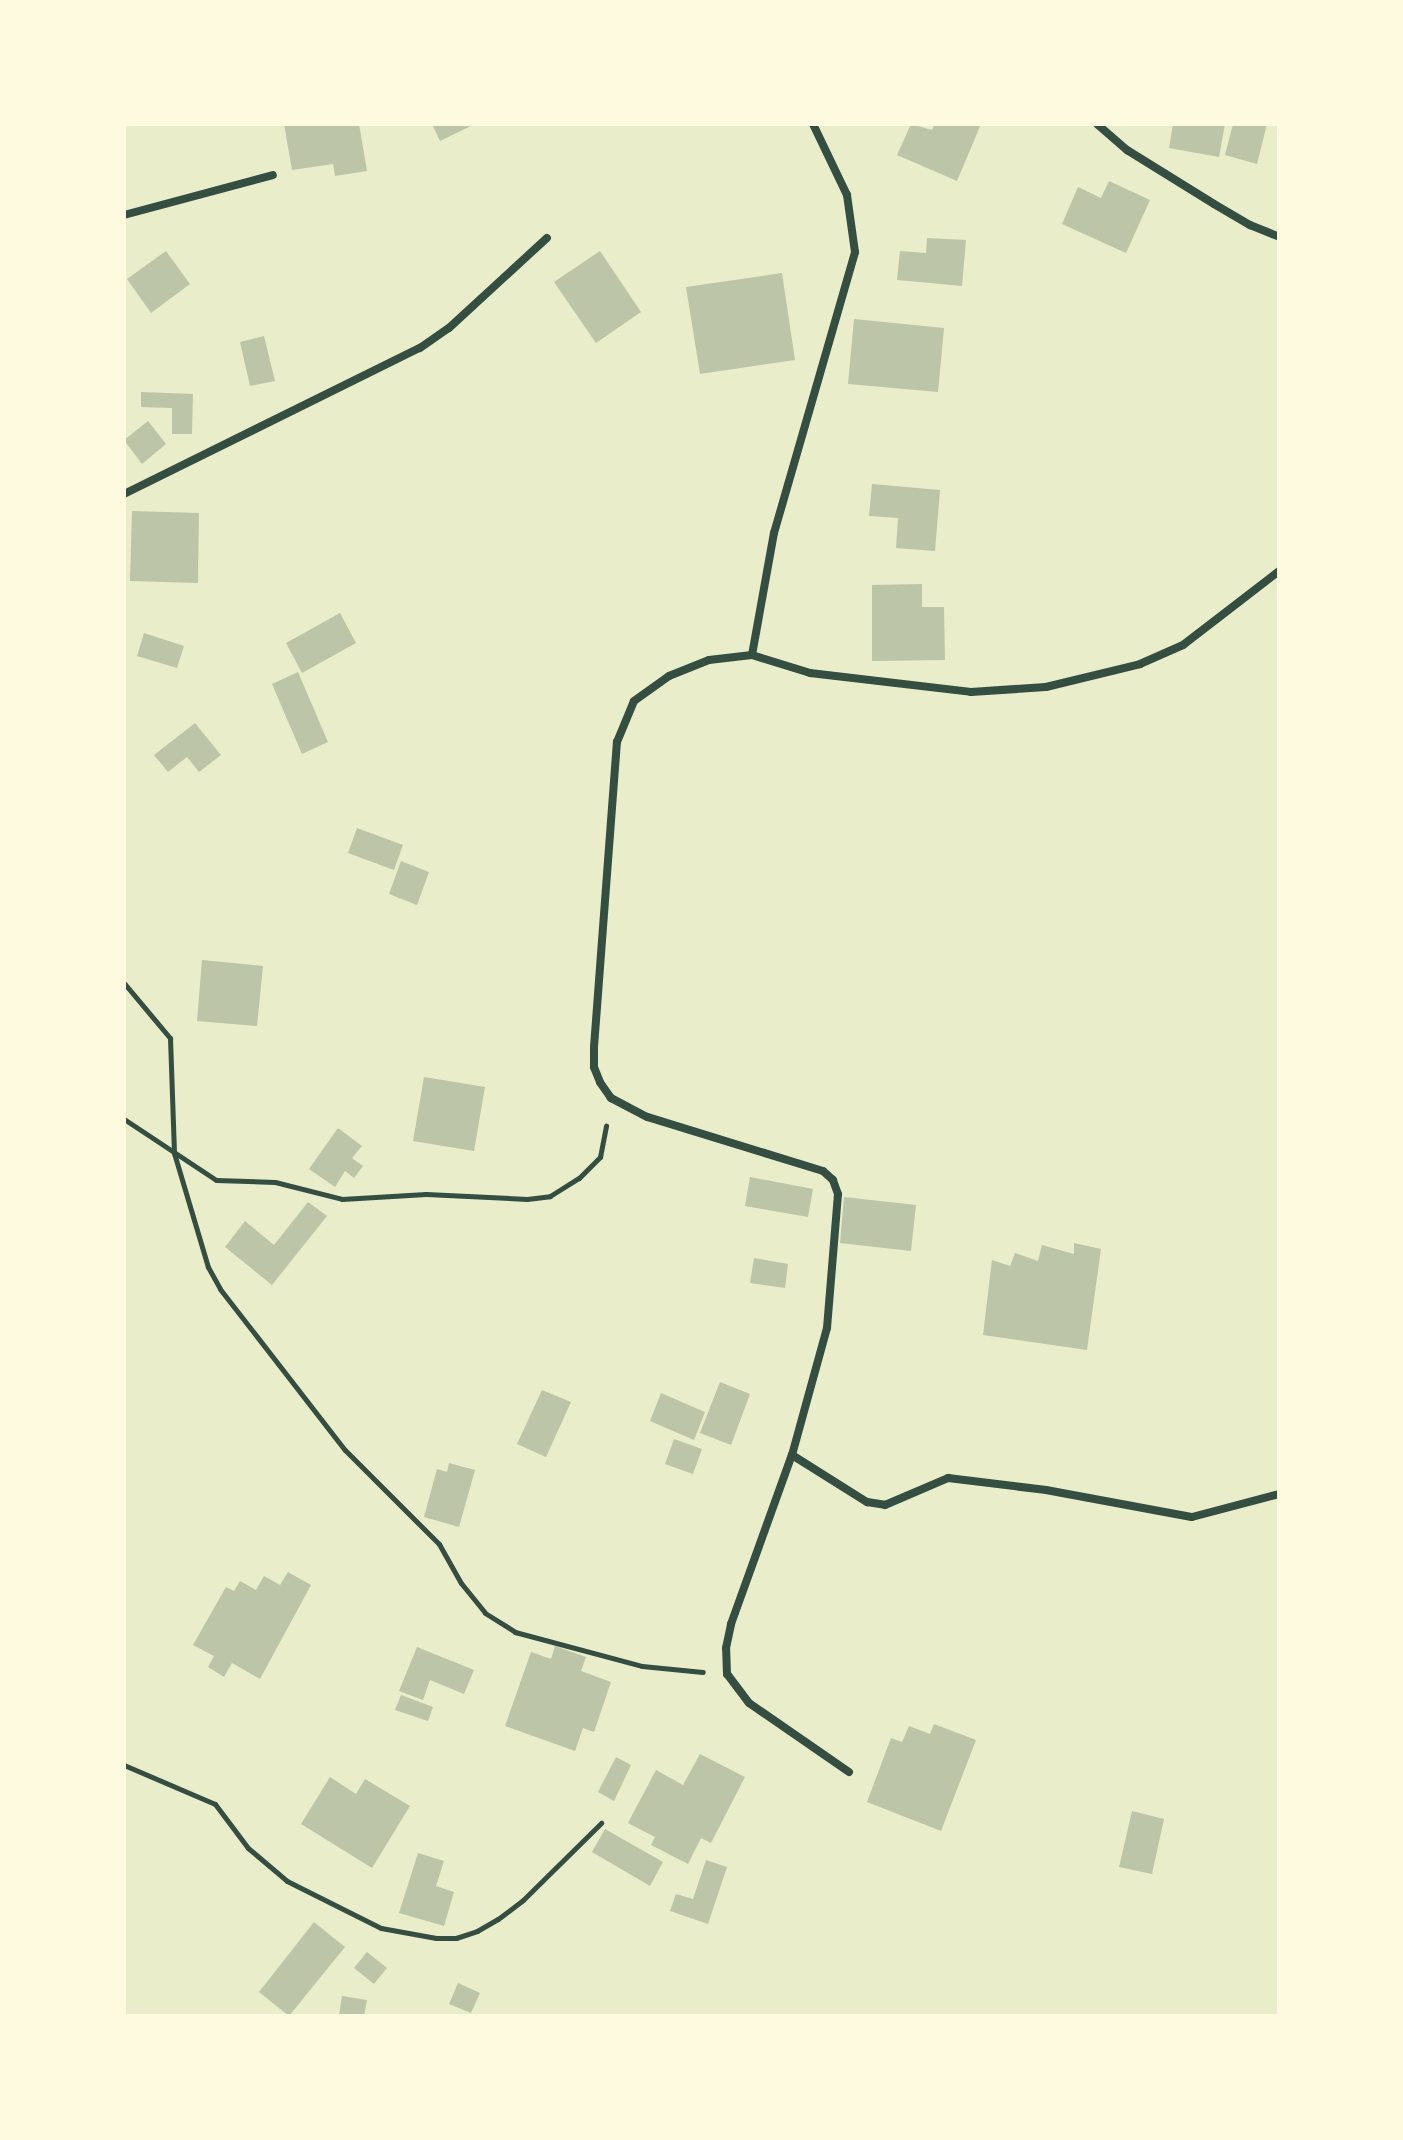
<!DOCTYPE html>
<style>
body{margin:0}
#map{position:relative;width:1403px;height:2140px;overflow:hidden;background:#e9edc9;font-family:"Archivo Narrow",sans-serif}
div>[style]{position:absolute}
.building>*{inset:0;background:#bcc5a7}
.path>*{height:5px;margin:-2.5px;padding:0 2.5px;transform-origin:2.5px;border-radius:2.5px;background:#344e41}
.minor>*{height:8px;margin:-4px;padding:0 4px;transform-origin:4px;border-radius:4px;background:#344e41}
span{translate:-50% -50%;white-space:nowrap;text-align:center;line-height:1.15;-webkit-text-stroke:7px #fefae0;paint-order:stroke}
.frame{position:absolute;inset:0;border:126px solid #fefae0;pointer-events:none}
</style>
<div id="map">
<div class="building">
<div style="clip-path:polygon(284px 124px,359px 124px,367px 171px,335px 176px,333px 164px,292px 170px)"></div>
<div style="clip-path:polygon(432px 124px,475px 124px,440px 141px)"></div>
<div style="clip-path:polygon(911px 124px,932px 130px,935px 124px,981px 124px,957px 181px,897px 155px)"></div>
<div style="clip-path:polygon(1173px 124px,1225px 124px,1219px 157px,1169px 148px)"></div>
<div style="clip-path:polygon(1233px 124px,1267px 124px,1257px 164px,1225px 155px)"></div>
<div style="clip-path:polygon(1109px 181px,1150px 200px,1126px 253px,1062px 224px,1078px 187px,1101px 198px)"></div>
<div style="clip-path:polygon(927px 238px,966px 240px,962px 286px,897px 280px,900px 251px,926px 253px)"></div>
<div style="clip-path:polygon(166px 251px,190px 284px,151px 313px,127px 279px)"></div>
<div style="clip-path:polygon(600px 251px,641px 312px,596px 343px,554px 282px)"></div>
<div style="clip-path:polygon(782px 273px,795px 360px,700px 374px,686px 287px)"></div>
<div style="clip-path:polygon(854px 319px,944px 328px,938px 392px,848px 384px)"></div>
<div style="clip-path:polygon(264px 336px,275px 381px,250px 386px,240px 342px)"></div>
<div style="clip-path:polygon(141px 392px,193px 394px,192px 434px,172px 434px,172px 408px,141px 407px)"></div>
<div style="clip-path:polygon(148px 421px,166px 444px,142px 464px,124px 440px)"></div>
<div style="clip-path:polygon(872px 484px,940px 490px,935px 551px,896px 548px,898px 518px,869px 516px)"></div>
<div style="clip-path:polygon(132px 511px,199px 513px,198px 583px,130px 581px)"></div>
<div style="clip-path:polygon(922px 584px,922px 607px,944px 607px,945px 660px,872px 661px,872px 585px)"></div>
<div style="clip-path:polygon(340px 613px,356px 643px,302px 673px,286px 643px)"></div>
<div style="clip-path:polygon(144px 633px,184px 646px,177px 668px,137px 656px)"></div>
<div style="clip-path:polygon(298px 672px,328px 742px,302px 754px,272px 684px)"></div>
<div style="clip-path:polygon(195px 723px,221px 755px,199px 772px,187px 757px,168px 772px,154px 755px)"></div>
<div style="clip-path:polygon(357px 828px,403px 845px,394px 870px,348px 853px)"></div>
<div style="clip-path:polygon(401px 861px,429px 872px,417px 905px,389px 894px)"></div>
<div style="clip-path:polygon(202px 960px,263px 966px,257px 1026px,197px 1021px)"></div>
<div style="clip-path:polygon(424px 1077px,485px 1087px,474px 1151px,413px 1141px)"></div>
<div style="clip-path:polygon(338px 1128px,362px 1146px,352px 1158px,363px 1166px,354px 1178px,345px 1171px,335px 1187px,309px 1169px)"></div>
<div style="clip-path:polygon(750px 1177px,813px 1189px,808px 1217px,745px 1206px)"></div>
<div style="clip-path:polygon(844px 1197px,916px 1205px,911px 1251px,840px 1243px)"></div>
<div style="clip-path:polygon(308px 1202px,327px 1216px,272px 1285px,225px 1247px,245px 1221px,274px 1245px)"></div>
<div style="clip-path:polygon(1074px 1243px,1101px 1249px,1087px 1350px,983px 1335px,992px 1260px,1010px 1266px,1015px 1253px,1038px 1261px,1042px 1245px,1074px 1254px)"></div>
<div style="clip-path:polygon(754px 1258px,788px 1264px,785px 1288px,750px 1283px)"></div>
<div style="clip-path:polygon(720px 1382px,750px 1394px,731px 1445px,700px 1433px)"></div>
<div style="clip-path:polygon(542px 1390px,571px 1402px,546px 1457px,517px 1444px)"></div>
<div style="clip-path:polygon(661px 1393px,705px 1412px,694px 1440px,650px 1421px)"></div>
<div style="clip-path:polygon(674px 1439px,702px 1449px,693px 1474px,665px 1464px)"></div>
<div style="clip-path:polygon(449px 1463px,475px 1470px,459px 1527px,424px 1517px,437px 1469px,447px 1472px)"></div>
<div style="clip-path:polygon(288px 1572px,311px 1585px,260px 1679px,232px 1663px,224px 1677px,208px 1667px,214px 1656px,193px 1645px,226px 1587px,234px 1591px,240px 1581px,256px 1590px,264px 1576px,280px 1585px)"></div>
<div style="clip-path:polygon(555px 1646px,586px 1657px,581px 1671px,611px 1682px,594px 1732px,583px 1728px,575px 1751px,505px 1726px,531px 1652px,551px 1659px)"></div>
<div style="clip-path:polygon(417px 1647px,474px 1670px,464px 1694px,430px 1680px,423px 1700px,399px 1691px)"></div>
<div style="clip-path:polygon(401px 1695px,433px 1707px,428px 1721px,395px 1710px)"></div>
<div style="clip-path:polygon(934px 1724px,976px 1740px,941px 1831px,867px 1802px,891px 1738px,902px 1742px,909px 1726px,930px 1734px)"></div>
<div style="clip-path:polygon(700px 1754px,745px 1777px,711px 1843px,701px 1838px,688px 1864px,651px 1845px,655px 1837px,628px 1823px,656px 1770px,683px 1785px)"></div>
<div style="clip-path:polygon(616px 1757px,631px 1765px,614px 1801px,598px 1792px)"></div>
<div style="clip-path:polygon(330px 1777px,356px 1794px,365px 1779px,410px 1806px,372px 1868px,301px 1824px)"></div>
<div style="clip-path:polygon(1132px 1811px,1164px 1819px,1152px 1874px,1119px 1867px)"></div>
<div style="clip-path:polygon(605px 1829px,663px 1862px,650px 1886px,592px 1852px)"></div>
<div style="clip-path:polygon(418px 1853px,444px 1861px,436px 1886px,454px 1892px,444px 1926px,399px 1913px)"></div>
<div style="clip-path:polygon(706px 1860px,727px 1867px,708px 1924px,670px 1911px,676px 1894px,693px 1899px)"></div>
<div style="clip-path:polygon(314px 1922px,345px 1947px,289px 2016px,259px 1992px)"></div>
<div style="clip-path:polygon(367px 1952px,387px 1968px,374px 1984px,354px 1968px)"></div>
<div style="clip-path:polygon(458px 1983px,480px 1993px,471px 2013px,449px 2004px)"></div>
<div style="clip-path:polygon(342px 1996px,367px 2000px,364px 2016px,339px 2016px)"></div>
</div>
<div class="path">
<div style="left:124px;top:983px;width:72px;rotate:50.1deg"></div>
<div style="left:170px;top:1038px;width:115px;rotate:88deg"></div>
<div style="left:174px;top:1153px;width:119px;rotate:73.4deg"></div>
<div style="left:208px;top:1267px;width:25px;rotate:61deg"></div>
<div style="left:220px;top:1289px;width:204px;rotate:52.2deg"></div>
<div style="left:345px;top:1450px;width:133px;rotate:45deg"></div>
<div style="left:439px;top:1544px;width:45px;rotate:60.6deg"></div>
<div style="left:461px;top:1583px;width:38px;rotate:51deg"></div>
<div style="left:485px;top:1613px;width:36px;rotate:32deg"></div>
<div style="left:515px;top:1632px;width:131px;rotate:15deg"></div>
<div style="left:642px;top:1666px;width:61px;rotate:5.6deg"></div>
<div style="left:124px;top:1119px;width:110px;rotate:33.5deg"></div>
<div style="left:216px;top:1180px;width:59px;rotate:1.9deg"></div>
<div style="left:275px;top:1182px;width:69px;rotate:14.2deg"></div>
<div style="left:342px;top:1199px;width:84px;rotate:-3.4deg"></div>
<div style="left:426px;top:1194px;width:101px;rotate:2.8deg"></div>
<div style="left:527px;top:1199px;width:23px;rotate:-7deg"></div>
<div style="left:550px;top:1196px;width:34px;rotate:-32deg"></div>
<div style="left:579px;top:1178px;width:30px;rotate:-45deg"></div>
<div style="left:600px;top:1157px;width:32px;rotate:-79deg"></div>
<div style="left:124px;top:1765px;width:99px;rotate:23.2deg"></div>
<div style="left:215px;top:1804px;width:55px;rotate:53.1deg"></div>
<div style="left:248px;top:1848px;width:51px;rotate:40.2deg"></div>
<div style="left:287px;top:1881px;width:105px;rotate:26.6deg"></div>
<div style="left:381px;top:1928px;width:56px;rotate:10.3deg"></div>
<div style="left:436px;top:1938px;width:20px"></div>
<div style="left:456px;top:1938px;width:22px;rotate:-18deg"></div>
<div style="left:477px;top:1931px;width:24px;rotate:-30deg"></div>
<div style="left:498px;top:1919px;width:31px;rotate:-37deg"></div>
<div style="left:523px;top:1900px;width:110px;rotate:-44.6deg"></div>
</div>
<div class="minor">
<div style="left:1097px;top:124px;width:40px;rotate:41deg"></div>
<div style="left:1127px;top:150px;width:102px;rotate:31.8deg"></div>
<div style="left:1214px;top:204px;width:42px;rotate:30.3deg"></div>
<div style="left:1250px;top:225px;width:31px;rotate:22deg"></div>
<div style="left:124px;top:215px;width:154px;rotate:-15deg"></div>
<div style="left:124px;top:494px;width:330px;rotate:-26.3deg"></div>
<div style="left:420px;top:348px;width:35px;rotate:-35deg"></div>
<div style="left:449px;top:328px;width:133px;rotate:-42.6deg"></div>
<div style="left:752px;top:655px;width:124px;rotate:-79.8deg"></div>
<div style="left:774px;top:533px;width:292px;rotate:-73.9deg"></div>
<div style="left:855px;top:252px;width:58px;rotate:-98deg"></div>
<div style="left:847px;top:195px;width:79px;rotate:-115.6deg"></div>
<div style="left:792px;top:1455px;width:89px;rotate:32.1deg"></div>
<div style="left:867px;top:1502px;width:18px;rotate:9deg"></div>
<div style="left:885px;top:1505px;width:69px;rotate:-23.2deg"></div>
<div style="left:948px;top:1478px;width:99px;rotate:7deg"></div>
<div style="left:1046px;top:1490px;width:148px;rotate:10.5deg"></div>
<div style="left:1192px;top:1517px;width:90px;rotate:-14.8deg"></div>
<div style="left:849px;top:1772px;width:121px;rotate:-145.4deg"></div>
<div style="left:749px;top:1703px;width:36px;rotate:-127deg"></div>
<div style="left:727px;top:1674px;width:26px;rotate:-92deg"></div>
<div style="left:726px;top:1648px;width:25px;rotate:-78deg"></div>
<div style="left:731px;top:1624px;width:180px;rotate:-70.2deg"></div>
<div style="left:792px;top:1455px;width:132px;rotate:-74.6deg"></div>
<div style="left:827px;top:1328px;width:134px;rotate:-85.3deg"></div>
<div style="left:838px;top:1194px;width:15px;rotate:-110deg"></div>
<div style="left:833px;top:1180px;width:13px;rotate:-138deg"></div>
<div style="left:823px;top:1171px;width:184px;rotate:-162.9deg"></div>
<div style="left:647px;top:1117px;width:41px;rotate:-152.2deg"></div>
<div style="left:611px;top:1098px;width:19px;rotate:-125deg"></div>
<div style="left:600px;top:1082px;width:16px;rotate:-112deg"></div>
<div style="left:594px;top:1067px;width:20px;rotate:-90deg"></div>
<div style="left:594px;top:1047px;width:306px;rotate:-85.7deg"></div>
<div style="left:617px;top:742px;width:44px;rotate:-67.5deg"></div>
<div style="left:634px;top:701px;width:43px;rotate:-35.5deg"></div>
<div style="left:669px;top:676px;width:43px;rotate:-21.8deg"></div>
<div style="left:709px;top:660px;width:43px;rotate:-6.6deg"></div>
<div style="left:752px;top:655px;width:61px;rotate:17.2deg"></div>
<div style="left:810px;top:673px;width:162px;rotate:6.7deg"></div>
<div style="left:971px;top:692px;width:75px;rotate:-3.8deg"></div>
<div style="left:1046px;top:687px;width:97px;rotate:-13.7deg"></div>
<div style="left:1140px;top:664px;width:47px;rotate:-23.8deg"></div>
<div style="left:1183px;top:645px;width:121px;rotate:-37.6deg"></div>
</div>
<div class="frame"></div>
</div>
